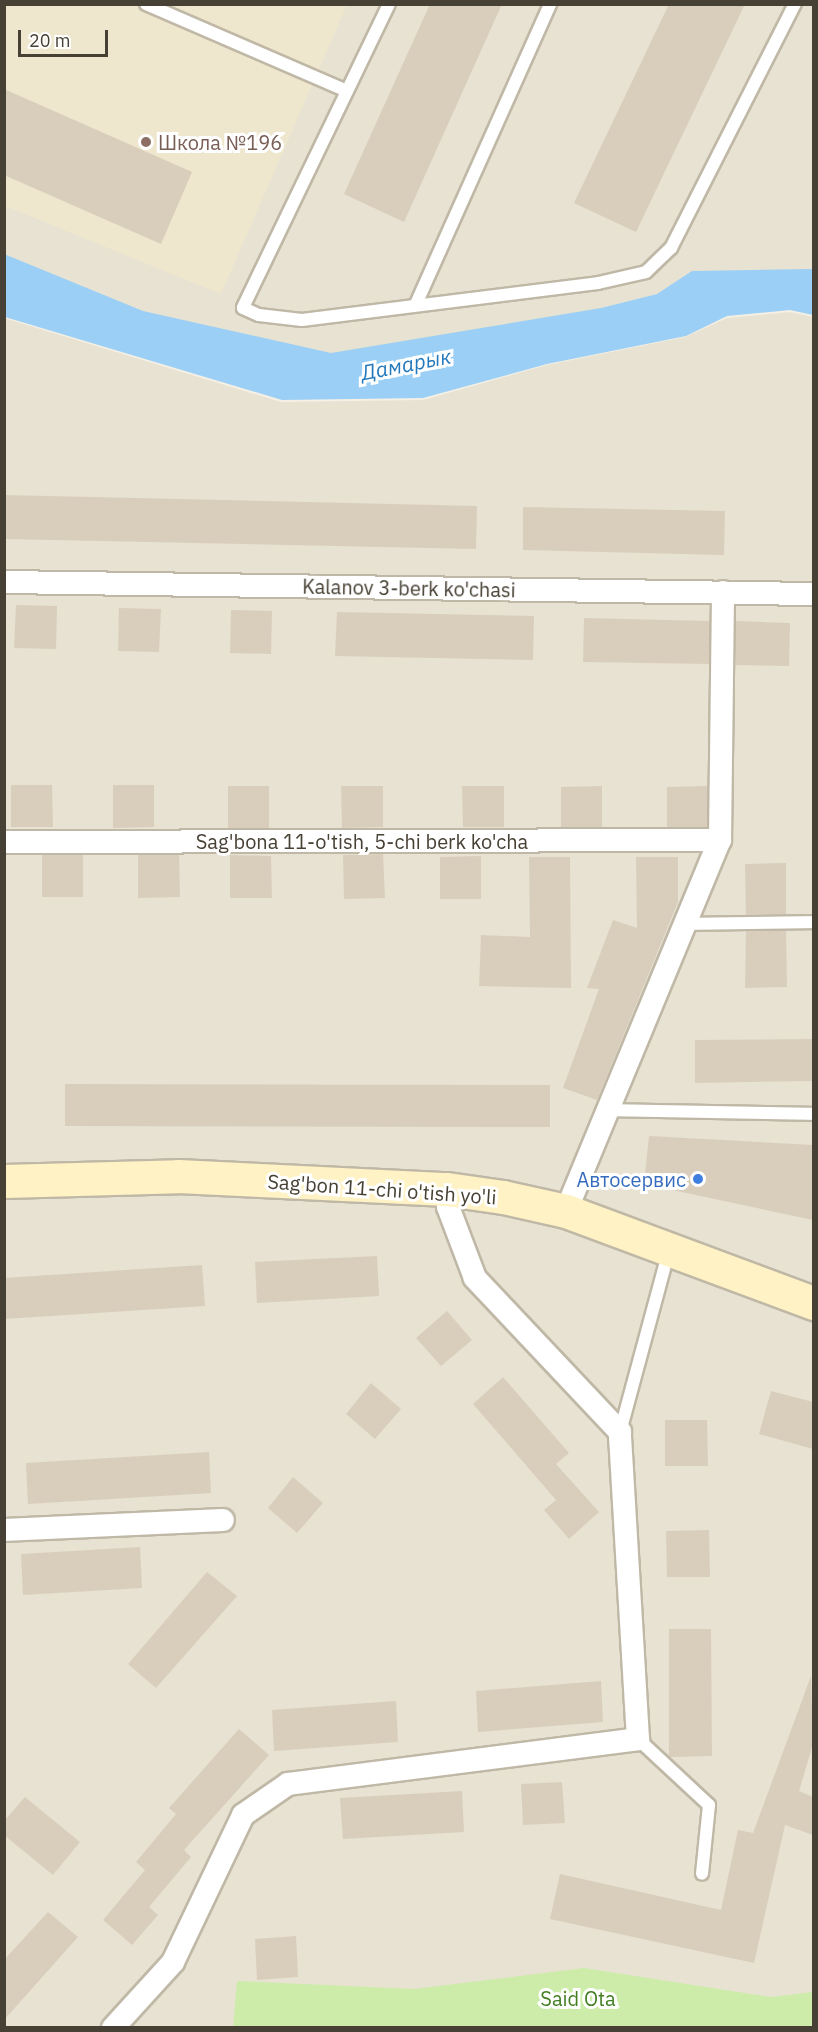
<!DOCTYPE html>
<meta charset="utf-8">
<style>
body{margin:0}
#map{position:relative;width:818px;height:2032px;overflow:hidden;background:#f4f0e5;font-family:"IBM Plex Sans",sans-serif}
div>[style]{position:absolute}
.residential>*{inset:0;background:#e8e2d2}
.education>*{inset:0;background:#eee6cd}
.green>*{inset:0;background:#cdecaa}
.water>*{inset:0;background:#9bcff6}
.building>*{inset:0;background:#d9cebc}
.roads{filter:drop-shadow(2px 0 #c0b8a6) drop-shadow(-2px 0 #c0b8a6) drop-shadow(0 2px #c0b8a6) drop-shadow(0 -2px #c0b8a6)}
.service>*{height:12px;margin:-6px;padding:0 6px;transform-origin:6px;border-radius:6px;background:#fff}
.minor>*{height:22px;margin:-11px;padding:0 11px;transform-origin:11px;border-radius:11px;background:#fff}
.secondary>*{height:33px;margin:-16.5px;padding:0 16.5px;transform-origin:16.5px;border-radius:16.5px;background:#fff2c4}
.dots>*{width:16px;height:16px;translate:-50% -50%;box-sizing:border-box;border:3px solid #fff;border-radius:50%}
span{translate:-50% -50%;white-space:nowrap;text-align:center;line-height:1.15;-webkit-text-stroke:6px #fff;paint-order:stroke}
.education-label{font-size:20px;color:#785e54}
.left{translate:0 -50%;text-align:left}
.street-label{font-size:20px;color:#474034}
.shop-label{font-size:20px;color:#366cbe}
.right{translate:-100% -50%;text-align:right}
.park-label{font-size:20px;color:#437e22}
.water-label{font-size:21px;color:#2479bc;font-style:italic}
.frame{position:absolute;inset:0;border:6px solid #474034;pointer-events:none}
.scale{position:absolute;left:18px;top:30px;width:90px;height:27px;box-sizing:border-box;border:3px solid #474034;border-top:0;padding-left:8px;font-size:18px;line-height:21px;white-space:nowrap;color:#474034;-webkit-text-stroke:4px #fff;paint-order:stroke}
</style>
<div id="map">
<div class="residential">
<div style="clip-path:polygon(4px 5px,813px 5px,813px 296px,315px 382px,5px 285px)"></div>
<div style="clip-path:polygon(790px 312px,813px 317px,813px 2027px,5px 2027px,4px 318px,281px 402px,423px 400px,547px 365px,685px 337px,727px 318px)"></div>
</div>
<div class="education">
<div style="clip-path:polygon(4px 5px,347px 5px,221px 294px,5px 206px)"></div>
</div>
<div class="green">
<div style="clip-path:polygon(584px 1968px,771px 1997px,813px 1992px,813px 2027px,233px 2027px,237px 1981px,414px 1989px)"></div>
</div>
<div class="water">
<div style="clip-path:polygon(4px 254px,143px 311px,331px 353px,601px 308px,657px 294px,692px 271px,813px 269px,813px 315px,790px 310px,727px 316px,686px 336px,547px 364px,423px 398px,282px 400px,5px 317px)"></div>
</div>
<div class="building">
<div style="clip-path:polygon(430px 4px,502px 4px,404px 222px,344px 194px)"></div>
<div style="clip-path:polygon(669px 4px,745px 4px,636px 232px,574px 203px)"></div>
<div style="clip-path:polygon(4px 89px,192px 172px,161px 244px,4px 175px)"></div>
<div style="clip-path:polygon(4px 495px,477px 506px,476px 549px,4px 539px)"></div>
<div style="clip-path:polygon(523px 507px,725px 511px,724px 555px,523px 550px)"></div>
<div style="clip-path:polygon(16px 605px,57px 606px,56px 649px,14px 648px)"></div>
<div style="clip-path:polygon(119px 608px,161px 609px,159px 652px,118px 651px)"></div>
<div style="clip-path:polygon(231px 610px,272px 611px,271px 654px,230px 653px)"></div>
<div style="clip-path:polygon(337px 612px,534px 616px,533px 660px,335px 656px)"></div>
<div style="clip-path:polygon(584px 618px,709px 621px,709px 664px,583px 662px)"></div>
<div style="clip-path:polygon(736px 621px,790px 623px,789px 666px,736px 665px)"></div>
<div style="clip-path:polygon(11px 785px,52px 785px,53px 827px,11px 827px)"></div>
<div style="clip-path:polygon(113px 785px,154px 785px,154px 827px,113px 828px)"></div>
<div style="clip-path:polygon(228px 786px,269px 786px,269px 828px,228px 828px)"></div>
<div style="clip-path:polygon(341px 786px,383px 786px,383px 827px,342px 828px)"></div>
<div style="clip-path:polygon(462px 786px,504px 786px,504px 827px,463px 827px)"></div>
<div style="clip-path:polygon(602px 786px,602px 827px,561px 827px,561px 787px)"></div>
<div style="clip-path:polygon(707px 786px,707px 827px,667px 827px,667px 787px)"></div>
<div style="clip-path:polygon(383px 854px,385px 898px,344px 899px,343px 855px)"></div>
<div style="clip-path:polygon(42px 855px,83px 855px,83px 897px,42px 897px)"></div>
<div style="clip-path:polygon(138px 855px,179px 855px,180px 897px,138px 898px)"></div>
<div style="clip-path:polygon(230px 855px,271px 856px,272px 898px,230px 898px)"></div>
<div style="clip-path:polygon(481px 856px,481px 899px,440px 899px,440px 857px)"></div>
<div style="clip-path:polygon(529px 857px,570px 857px,571px 988px,479px 986px,481px 935px,530px 937px)"></div>
<div style="clip-path:polygon(636px 857px,678px 857px,678px 902px,597px 1100px,563px 1088px,599px 989px,587px 988px,613px 920px,637px 928px)"></div>
<div style="clip-path:polygon(786px 863px,786px 914px,746px 915px,745px 864px)"></div>
<div style="clip-path:polygon(746px 931px,786px 931px,787px 987px,745px 988px)"></div>
<div style="clip-path:polygon(813px 1039px,813px 1081px,695px 1083px,695px 1040px)"></div>
<div style="clip-path:polygon(65px 1084px,550px 1085px,550px 1127px,65px 1126px)"></div>
<div style="clip-path:polygon(649px 1136px,813px 1145px,813px 1220px,644px 1184px)"></div>
<div style="clip-path:polygon(377px 1256px,379px 1296px,257px 1303px,255px 1262px)"></div>
<div style="clip-path:polygon(202px 1265px,205px 1306px,4px 1319px,4px 1278px)"></div>
<div style="clip-path:polygon(447px 1311px,472px 1340px,441px 1366px,416px 1338px)"></div>
<div style="clip-path:polygon(503px 1377px,569px 1453px,556px 1464px,599px 1512px,569px 1539px,544px 1510px,556px 1500px,473px 1404px)"></div>
<div style="clip-path:polygon(371px 1383px,401px 1409px,375px 1439px,346px 1414px)"></div>
<div style="clip-path:polygon(771px 1391px,813px 1402px,813px 1449px,759px 1434px)"></div>
<div style="clip-path:polygon(665px 1420px,707px 1420px,708px 1466px,665px 1466px)"></div>
<div style="clip-path:polygon(209px 1452px,211px 1493px,28px 1504px,26px 1463px)"></div>
<div style="clip-path:polygon(293px 1477px,323px 1503px,297px 1533px,268px 1508px)"></div>
<div style="clip-path:polygon(709px 1530px,710px 1577px,667px 1577px,666px 1531px)"></div>
<div style="clip-path:polygon(140px 1547px,142px 1588px,23px 1595px,21px 1554px)"></div>
<div style="clip-path:polygon(207px 1572px,237px 1596px,156px 1688px,128px 1664px)"></div>
<div style="clip-path:polygon(669px 1629px,711px 1629px,712px 1756px,669px 1757px)"></div>
<div style="clip-path:polygon(811px 1676px,813px 1744px,799px 1791px,813px 1797px,813px 1835px,785px 1825px,754px 1963px,550px 1919px,560px 1874px,721px 1910px,738px 1830px,753px 1833px)"></div>
<div style="clip-path:polygon(601px 1681px,603px 1722px,478px 1732px,476px 1691px)"></div>
<div style="clip-path:polygon(396px 1701px,398px 1742px,274px 1751px,272px 1710px)"></div>
<div style="clip-path:polygon(239px 1729px,269px 1755px,184px 1850px,191px 1857px,149px 1907px,158px 1915px,132px 1945px,103px 1920px,145px 1870px,136px 1862px,176px 1814px,169px 1808px)"></div>
<div style="clip-path:polygon(562px 1782px,565px 1823px,523px 1825px,521px 1784px)"></div>
<div style="clip-path:polygon(462px 1791px,464px 1832px,343px 1839px,340px 1798px)"></div>
<div style="clip-path:polygon(25px 1797px,80px 1842px,53px 1875px,4px 1835px,4px 1821px)"></div>
<div style="clip-path:polygon(48px 1912px,78px 1937px,4px 2020px,4px 1960px)"></div>
<div style="clip-path:polygon(296px 1936px,298px 1977px,257px 1980px,255px 1939px)"></div>
</div>
<div class="roads">
<div class="service">
<div style="left:146px;top:4px;width:219px;rotate:23.4deg"></div>
<div style="left:389px;top:4px;width:337px;rotate:115.7deg"></div>
<div style="left:243px;top:308px;width:17px;rotate:24deg"></div>
<div style="left:259px;top:315px;width:43px;rotate:6.6deg"></div>
<div style="left:302px;top:320px;width:298px;rotate:-7.1deg"></div>
<div style="left:598px;top:283px;width:49px;rotate:-12.9deg"></div>
<div style="left:646px;top:272px;width:35px;rotate:-44deg"></div>
<div style="left:671px;top:248px;width:274px;rotate:-63.1deg"></div>
<div style="left:416px;top:304px;width:329px;rotate:-65.9deg"></div>
<div style="left:686px;top:924px;width:128px;rotate:-0.9deg"></div>
<div style="left:609px;top:1110px;width:205px;rotate:1.1deg"></div>
<div style="left:620px;top:1432px;width:188px;rotate:-74.9deg"></div>
<div style="left:638px;top:1739px;width:97px;rotate:42.9deg"></div>
<div style="left:709px;top:1805px;width:69px;rotate:95.8deg"></div>
</div>
<div class="minor">
<div style="left:4px;top:582px;width:810px;rotate:0.85deg"></div>
<div style="left:4px;top:842px;width:716px;rotate:-0.16deg"></div>
<div style="left:566px;top:1211px;width:402px;rotate:-67.5deg"></div>
<div style="left:720px;top:840px;width:248px;rotate:-89.3deg"></div>
<div style="left:4px;top:1530px;width:219px;rotate:-2.6deg"></div>
<div style="left:113px;top:2028px;width:89px;rotate:-47.7deg"></div>
<div style="left:173px;top:1962px;width:163px;rotate:-64.5deg"></div>
<div style="left:243px;top:1815px;width:55px;rotate:-34.6deg"></div>
<div style="left:288px;top:1784px;width:353px;rotate:-7.3deg"></div>
<div style="left:638px;top:1739px;width:308px;rotate:-93.4deg"></div>
<div style="left:620px;top:1432px;width:212px;rotate:-133.3deg"></div>
<div style="left:475px;top:1278px;width:76px;rotate:-110.8deg"></div>
<div style="left:448px;top:1207px;width:18px;rotate:-93deg"></div>
</div>
<div class="secondary">
<div style="left:4px;top:1181px;width:174px;rotate:-1.6deg"></div>
<div style="left:178px;top:1176px;width:269px;rotate:2.8deg"></div>
<div style="left:447px;top:1189px;width:57px;rotate:8.1deg"></div>
<div style="left:503px;top:1197px;width:65px;rotate:12.5deg"></div>
<div style="left:566px;top:1211px;width:265px;rotate:20.4deg"></div>
</div>
</div>
<div class="dots">
<div style="left:146px;top:142px;background:#8d6e63"></div>
<div style="left:698px;top:1179px;background:#3f7fe0"></div>
</div>
<div class="education-label">
<span class="left" style="left:158px;top:142px">Школа №196</span>
</div>
<div class="street-label">
<span style="left:409px;top:588px;rotate:1deg">Kalanov 3-berk ko'chasi</span>
<span style="left:362px;top:841px">Sag'bona 11-o'tish, 5-chi berk ko'cha</span>
<span style="left:382px;top:1189px;rotate:4deg">Sag'bon 11-chi o'tish yo'li</span>
</div>
<div class="shop-label">
<span class="right" style="left:686px;top:1179px">Автосервис</span>
</div>
<div class="park-label">
<span style="left:578px;top:1998px">Said Ota</span>
</div>
<div class="water-label">
<span style="left:406px;top:364px;rotate:-11deg">Дамарык</span>
</div>
<div class="frame"></div>
<div class="scale">20 m</div>
</div>
